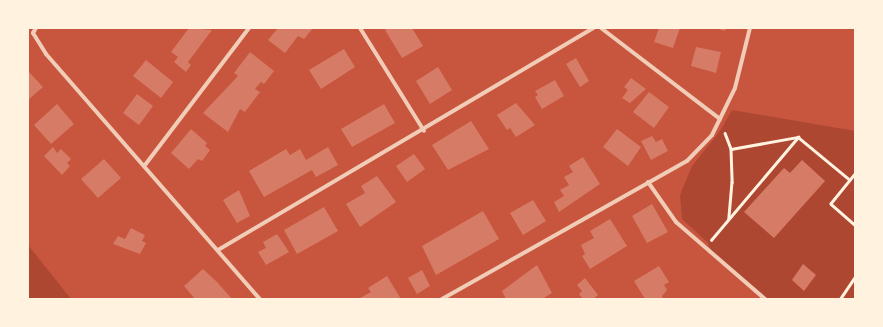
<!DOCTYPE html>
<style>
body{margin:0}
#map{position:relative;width:883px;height:327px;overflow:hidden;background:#c8553d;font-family:Arial,sans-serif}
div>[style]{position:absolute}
.green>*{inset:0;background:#ae4732}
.building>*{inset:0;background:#d67c66}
.path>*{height:2.5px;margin:-1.25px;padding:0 1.25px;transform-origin:1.25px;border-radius:1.25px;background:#fff3e0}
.minor>*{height:4px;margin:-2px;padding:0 2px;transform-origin:2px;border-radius:2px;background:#f1ccb7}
span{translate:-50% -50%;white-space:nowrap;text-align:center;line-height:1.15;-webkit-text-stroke:3.5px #fff3e0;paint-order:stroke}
.frame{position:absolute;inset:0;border:29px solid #fff3e0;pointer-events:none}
</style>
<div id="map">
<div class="green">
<div style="clip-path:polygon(732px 110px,855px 131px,855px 299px,767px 299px,711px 252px,708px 243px,682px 219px,680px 195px,692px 166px,720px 131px)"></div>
<div style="clip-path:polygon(28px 245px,71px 299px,28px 299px)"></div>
</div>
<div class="building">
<div style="clip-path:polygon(189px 28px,212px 30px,188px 62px,191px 65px,186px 72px,174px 62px,178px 57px,171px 52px)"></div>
<div style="clip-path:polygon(278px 28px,313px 28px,304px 39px,298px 36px,285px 53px,268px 40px)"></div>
<div style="clip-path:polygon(388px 28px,412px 28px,423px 46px,402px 58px,385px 30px)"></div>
<div style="clip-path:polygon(659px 28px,680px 28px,673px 48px,654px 42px)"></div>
<div style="clip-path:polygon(716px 28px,726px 28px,725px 31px)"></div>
<div style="clip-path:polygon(696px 47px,721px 52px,716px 73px,691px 66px)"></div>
<div style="clip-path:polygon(344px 49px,355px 67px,321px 89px,309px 70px)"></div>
<div style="clip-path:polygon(250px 52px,274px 71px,264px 84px,261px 82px,255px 89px,260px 92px,245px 112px,240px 109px,228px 132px,203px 113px,238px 76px,234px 73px)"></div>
<div style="clip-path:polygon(576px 58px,589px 81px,580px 87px,566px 64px)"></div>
<div style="clip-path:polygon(146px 60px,173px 82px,161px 98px,133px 76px)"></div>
<div style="clip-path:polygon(438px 67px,452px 90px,430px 104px,416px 81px)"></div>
<div style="clip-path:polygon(28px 71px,43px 87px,28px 100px)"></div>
<div style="clip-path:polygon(631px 78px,646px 89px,630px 103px,622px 98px,628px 90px,624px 87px)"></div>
<div style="clip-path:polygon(555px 80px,564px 96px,542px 109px,535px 97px,538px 95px,535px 91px)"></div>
<div style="clip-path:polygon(649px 92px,669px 107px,654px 128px,633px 112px)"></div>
<div style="clip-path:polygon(137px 94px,153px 106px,139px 125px,123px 113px)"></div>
<div style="clip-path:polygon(516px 103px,535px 125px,516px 137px,510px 128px,507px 130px,497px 115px)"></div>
<div style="clip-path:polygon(57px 104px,74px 124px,51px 144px,34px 125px)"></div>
<div style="clip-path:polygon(384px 104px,395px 123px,352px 147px,341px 129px)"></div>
<div style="clip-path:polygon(471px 121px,489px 149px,448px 170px,432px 145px)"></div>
<div style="clip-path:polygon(191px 129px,207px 143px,205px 146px,210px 150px,202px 161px,198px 159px,189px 169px,171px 153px)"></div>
<div style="clip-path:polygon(617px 129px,641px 147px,628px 166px,603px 147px)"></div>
<div style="clip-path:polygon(652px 136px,656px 142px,662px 139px,668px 151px,651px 160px,641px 141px)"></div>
<div style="clip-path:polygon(53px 147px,57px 153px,61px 149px,71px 159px,67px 163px,70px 166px,62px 175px,44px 156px)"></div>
<div style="clip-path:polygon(328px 147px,338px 165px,316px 177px,312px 170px,264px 197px,249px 171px,286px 149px,290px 155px,300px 149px,306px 160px)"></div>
<div style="clip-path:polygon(414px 154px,425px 169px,407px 182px,396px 166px)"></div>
<div style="clip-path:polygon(583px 157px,600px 184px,559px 212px,554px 202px,564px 196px,560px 190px,569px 185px,564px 177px,573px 172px,569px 166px)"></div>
<div style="clip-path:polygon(104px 159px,121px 178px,98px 198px,81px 179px)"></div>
<div style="clip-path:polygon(802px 160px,825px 181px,774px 238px,744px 212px,784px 168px,790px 173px)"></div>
<div style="clip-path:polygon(377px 176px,396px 202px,360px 227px,346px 204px,365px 193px,361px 186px)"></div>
<div style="clip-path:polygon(239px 190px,250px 216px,237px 223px,223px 200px)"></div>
<div style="clip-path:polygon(533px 200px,546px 221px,523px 235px,510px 213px)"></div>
<div style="clip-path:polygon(652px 204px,668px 232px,647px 243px,632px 216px)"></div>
<div style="clip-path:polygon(324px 207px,338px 231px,297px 254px,284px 230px)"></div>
<div style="clip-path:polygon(483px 211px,499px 239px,436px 275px,422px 246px)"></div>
<div style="clip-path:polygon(610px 219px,627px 246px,590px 269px,582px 256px,585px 254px,581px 245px,594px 238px,590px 231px)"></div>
<div style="clip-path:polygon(131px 228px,145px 235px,142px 241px,146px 243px,140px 254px,113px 244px,118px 236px,125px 239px)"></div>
<div style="clip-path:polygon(277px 234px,289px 252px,266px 265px,258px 252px,266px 248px,263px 242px)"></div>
<div style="clip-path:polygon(803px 264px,816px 275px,804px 291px,792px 280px)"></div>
<div style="clip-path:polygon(537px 265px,552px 293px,542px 299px,506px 299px,502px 291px)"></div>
<div style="clip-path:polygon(659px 266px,669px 282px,664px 285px,667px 290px,662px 296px,663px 299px,645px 299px,634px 281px)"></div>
<div style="clip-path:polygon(203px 269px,217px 282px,232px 299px,195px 299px,184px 286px)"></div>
<div style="clip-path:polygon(422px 270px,430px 286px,417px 294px,408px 278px)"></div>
<div style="clip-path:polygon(387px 276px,401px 299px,358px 299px,371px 292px,368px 288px)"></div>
<div style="clip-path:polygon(585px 278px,598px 295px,593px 299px,582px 298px,579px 294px,582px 291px,577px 285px)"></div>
</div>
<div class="path">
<div style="left:725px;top:133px;width:17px;rotate:69deg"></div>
<div style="left:731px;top:149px;width:33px;rotate:88deg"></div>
<div style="left:732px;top:182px;width:37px;rotate:95deg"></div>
<div style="left:731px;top:149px;width:68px;rotate:-10.2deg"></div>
<div style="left:798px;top:137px;width:67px;rotate:39.6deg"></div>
<div style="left:855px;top:174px;width:38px;rotate:129deg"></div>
<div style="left:831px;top:204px;width:32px;rotate:41deg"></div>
<div style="left:711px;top:240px;width:135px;rotate:-49.8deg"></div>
<div style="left:840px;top:299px;width:27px;rotate:-56deg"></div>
</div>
<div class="minor">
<div style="left:36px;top:28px;width:6px;rotate:121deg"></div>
<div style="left:33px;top:33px;width:25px;rotate:58deg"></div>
<div style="left:46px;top:54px;width:325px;rotate:48.9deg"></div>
<div style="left:360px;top:28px;width:121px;rotate:58.1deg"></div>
<div style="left:601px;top:28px;width:150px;rotate:37.4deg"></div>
<div style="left:145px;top:165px;width:172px;rotate:-52.8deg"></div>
<div style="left:648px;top:182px;width:49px;rotate:55deg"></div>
<div style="left:676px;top:222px;width:118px;rotate:40.9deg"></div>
<div style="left:218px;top:250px;width:437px;rotate:-30.6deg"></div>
<div style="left:442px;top:299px;width:281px;rotate:-29.4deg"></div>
<div style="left:687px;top:161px;width:36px;rotate:-46deg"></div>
<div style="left:712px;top:135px;width:52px;rotate:-63.9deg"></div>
<div style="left:735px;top:88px;width:62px;rotate:-76deg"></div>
</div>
<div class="frame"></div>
</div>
